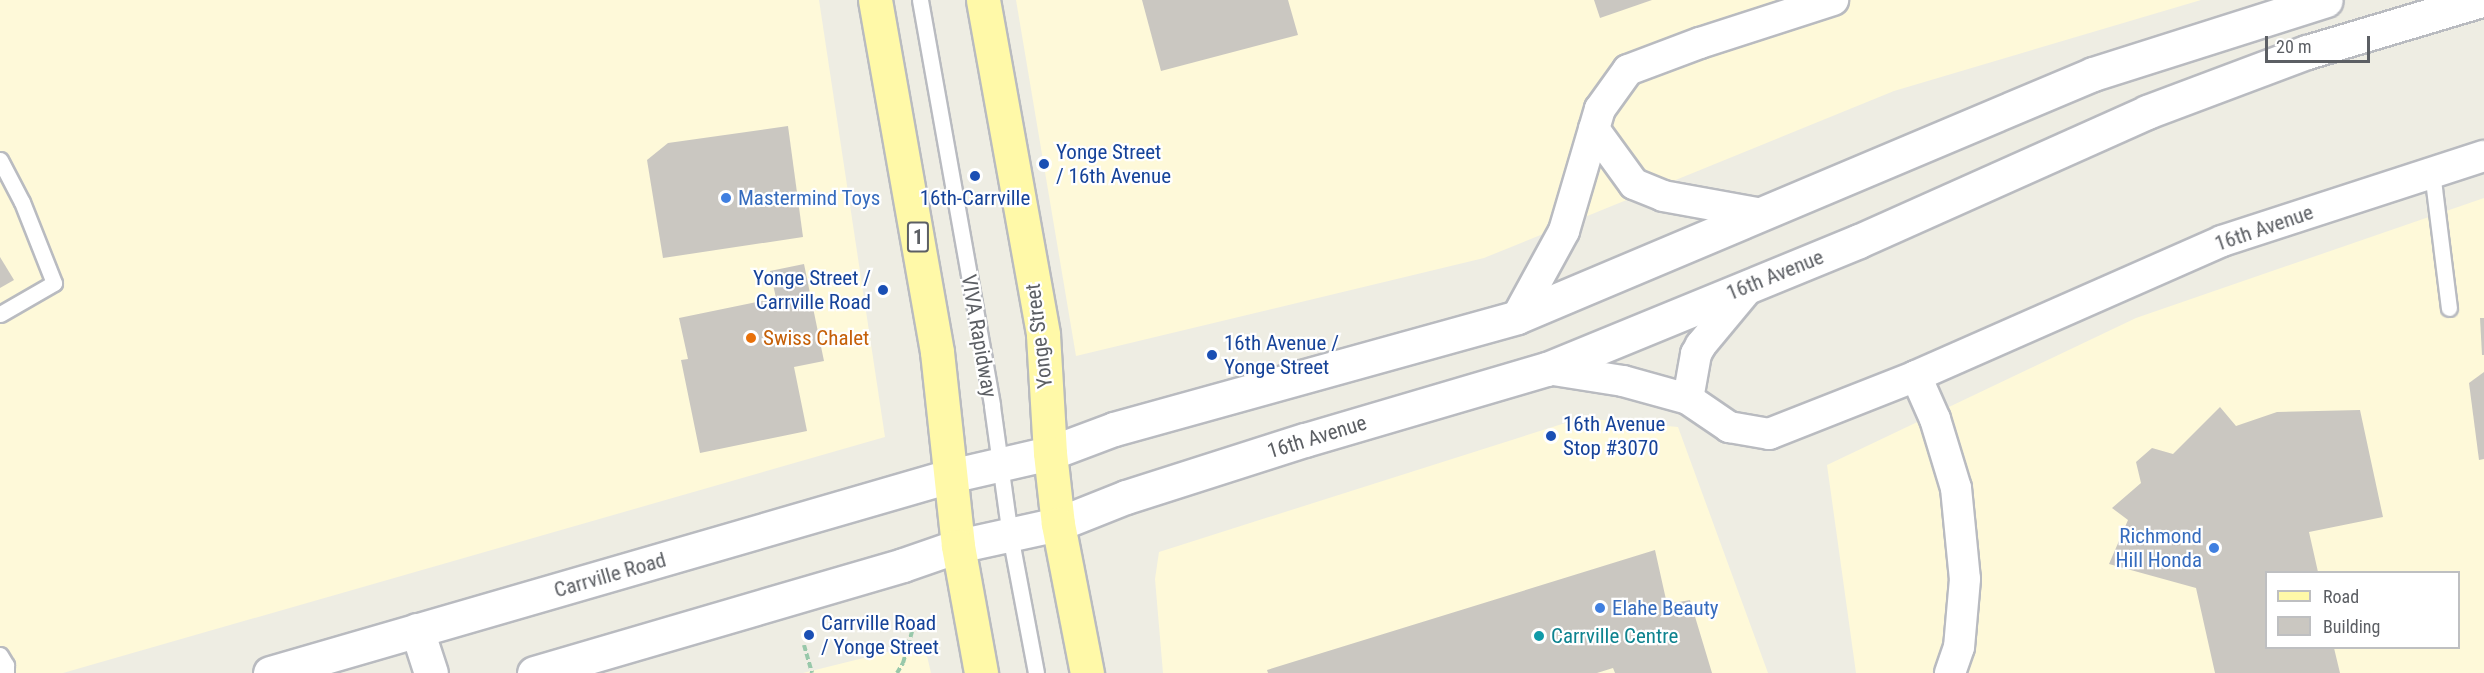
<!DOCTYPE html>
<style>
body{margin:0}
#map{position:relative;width:2484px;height:673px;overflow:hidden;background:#eeede3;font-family:"Roboto Condensed",sans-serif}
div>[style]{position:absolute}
.commercial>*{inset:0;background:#fef9d9}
.building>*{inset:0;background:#cac7c1}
.path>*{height:4px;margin-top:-2px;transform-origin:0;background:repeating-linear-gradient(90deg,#98c8aa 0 6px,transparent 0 9px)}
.roads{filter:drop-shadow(2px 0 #b9bbc0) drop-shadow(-2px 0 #b9bbc0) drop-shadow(0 2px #b9bbc0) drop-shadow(0 -2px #b9bbc0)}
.service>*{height:15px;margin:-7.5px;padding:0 7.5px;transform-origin:7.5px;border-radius:7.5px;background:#fff}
.minor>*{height:30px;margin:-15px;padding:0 15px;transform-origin:15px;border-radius:15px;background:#fff}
.secondary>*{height:33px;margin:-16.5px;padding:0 16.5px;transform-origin:16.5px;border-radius:16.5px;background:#fff}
.primary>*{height:33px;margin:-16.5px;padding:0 16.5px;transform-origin:16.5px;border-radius:16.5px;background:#fff9a8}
.dots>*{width:16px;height:16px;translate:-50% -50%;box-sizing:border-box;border:3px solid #fff;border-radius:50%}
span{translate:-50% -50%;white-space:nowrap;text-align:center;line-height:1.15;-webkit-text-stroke:4.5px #fff;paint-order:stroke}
.shield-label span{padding:2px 4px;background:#fff;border:2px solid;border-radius:4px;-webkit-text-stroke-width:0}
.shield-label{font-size:20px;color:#5c5f64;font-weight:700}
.transit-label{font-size:21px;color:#164399}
.left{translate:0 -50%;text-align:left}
.right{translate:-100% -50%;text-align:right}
.shop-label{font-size:21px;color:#366cbe}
.street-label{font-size:21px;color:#5c5f64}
.food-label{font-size:21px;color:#c56008}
.culture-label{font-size:21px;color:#0d838f}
.legend{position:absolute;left:2265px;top:571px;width:195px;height:78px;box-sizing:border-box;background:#fff;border:2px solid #bebfc1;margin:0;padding:8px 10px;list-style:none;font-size:18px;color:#5c5f64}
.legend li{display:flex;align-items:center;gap:12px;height:30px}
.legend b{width:30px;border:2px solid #bebfc1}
.scale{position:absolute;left:2265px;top:36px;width:105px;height:27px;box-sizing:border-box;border:3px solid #5c5f64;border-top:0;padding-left:8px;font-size:18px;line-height:21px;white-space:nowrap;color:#5c5f64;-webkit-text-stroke:4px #fff;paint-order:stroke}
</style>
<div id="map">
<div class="commercial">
<div style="clip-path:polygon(0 0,819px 0,885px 437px,63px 673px,0 673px)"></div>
<div style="clip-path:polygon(1016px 0,2201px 0,1894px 91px,1484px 258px,1076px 356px)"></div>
<div style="clip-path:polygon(evenodd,2484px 198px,2484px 673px,1856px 673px,1827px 465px,2136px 318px,2484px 198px,2266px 572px,2458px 572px,2458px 648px,2266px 648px,2266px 572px)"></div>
<div style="clip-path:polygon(1581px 418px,1678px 427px,1768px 673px,1163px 673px,1155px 579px,1159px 552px)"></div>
<div style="clip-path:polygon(924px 643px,931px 673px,803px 673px)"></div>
</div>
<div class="building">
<div style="clip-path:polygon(1142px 0,1288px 0,1298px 35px,1161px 71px)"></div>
<div style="clip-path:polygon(1594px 0,1652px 0,1600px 18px)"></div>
<div style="clip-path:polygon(788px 126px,803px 237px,663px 258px,647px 160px,668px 143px)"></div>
<div style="clip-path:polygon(0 257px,14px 280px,0 288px)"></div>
<div style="clip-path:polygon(804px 264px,824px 361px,794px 367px,807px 431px,700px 453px,681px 360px,688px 359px,679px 318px,776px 298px,770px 271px)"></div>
<div style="clip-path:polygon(2480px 318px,2484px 318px,2484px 355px,2482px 355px)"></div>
<div style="clip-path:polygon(2484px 372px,2484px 459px,2479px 460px,2469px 383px)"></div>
<div style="clip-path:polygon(2220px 407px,2236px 426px,2277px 412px,2360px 410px,2383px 517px,2309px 532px,2318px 572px,2266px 572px,2266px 648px,2334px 648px,2340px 673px,2215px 673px,2196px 588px,2109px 564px,2128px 520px,2112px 508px,2141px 483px,2136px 462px,2152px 448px,2173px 454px)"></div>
<div style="clip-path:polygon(1655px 550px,1667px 604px,1690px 600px,1712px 673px,1615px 673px,1613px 668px,1597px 673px,1268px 673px,1267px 670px)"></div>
</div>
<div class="path">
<div style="left:804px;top:645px;width:29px;rotate:74deg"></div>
<div style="left:897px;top:673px;width:12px;rotate:-59deg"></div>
<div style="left:903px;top:663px;width:37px;rotate:-74deg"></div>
</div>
<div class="roads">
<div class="service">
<div style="left:920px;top:0;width:412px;rotate:79.9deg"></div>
<div style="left:992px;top:406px;width:130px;rotate:82.1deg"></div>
<div style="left:1010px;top:535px;width:140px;rotate:79.3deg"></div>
<div style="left:0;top:160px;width:47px;rotate:62.4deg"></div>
<div style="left:22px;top:202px;width:87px;rotate:68.4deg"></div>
<div style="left:54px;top:283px;width:62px;rotate:150.1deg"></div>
<div style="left:2432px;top:172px;width:137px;rotate:82.9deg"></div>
<div style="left:0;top:655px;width:12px;rotate:59deg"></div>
<div style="left:6px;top:665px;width:8px;rotate:90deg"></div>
</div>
<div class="minor">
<div style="left:1594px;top:129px;width:68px;rotate:54deg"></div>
<div style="left:1634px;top:184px;width:31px;rotate:22deg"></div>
<div style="left:1663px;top:196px;width:101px;rotate:10.3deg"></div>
<div style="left:1517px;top:317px;width:98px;rotate:-61.3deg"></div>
<div style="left:1564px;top:231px;width:127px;rotate:-73.6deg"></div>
<div style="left:1600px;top:109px;width:48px;rotate:-54.3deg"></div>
<div style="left:1628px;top:70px;width:77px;rotate:-20.6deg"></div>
<div style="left:1700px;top:43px;width:140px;rotate:-17.9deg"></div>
<div style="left:1547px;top:369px;width:77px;rotate:9deg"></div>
<div style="left:1623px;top:381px;width:67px;rotate:15.5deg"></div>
<div style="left:1688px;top:399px;width:50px;rotate:34.3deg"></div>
<div style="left:1729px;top:427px;width:41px;rotate:9.9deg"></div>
<div style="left:1769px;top:434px;width:158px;rotate:-21.5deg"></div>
<div style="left:1916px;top:376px;width:334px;rotate:-23.8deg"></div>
<div style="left:2222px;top:241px;width:275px;rotate:-18deg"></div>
<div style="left:1916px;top:376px;width:47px;rotate:66.2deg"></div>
<div style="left:1935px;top:419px;width:72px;rotate:73.1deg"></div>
<div style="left:1956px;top:488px;width:91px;rotate:84.4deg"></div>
<div style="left:1965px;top:579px;width:68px;rotate:95deg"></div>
<div style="left:1959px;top:647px;width:28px;rotate:109deg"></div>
<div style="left:1688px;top:399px;width:46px;rotate:-79.9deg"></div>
<div style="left:1696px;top:354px;width:10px;rotate:-61deg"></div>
<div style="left:1701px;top:345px;width:77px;rotate:-50.3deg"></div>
</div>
<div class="secondary">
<div style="left:417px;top:630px;width:45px;rotate:72deg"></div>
<div style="left:270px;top:673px;width:708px;rotate:-16.16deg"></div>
<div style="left:950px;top:476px;width:103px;rotate:-13deg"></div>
<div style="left:1050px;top:453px;width:68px;rotate:-20.6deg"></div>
<div style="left:1114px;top:429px;width:418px;rotate:-15.5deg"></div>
<div style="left:1517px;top:317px;width:625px;rotate:-22.87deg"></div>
<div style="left:2093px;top:74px;width:244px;rotate:-17.6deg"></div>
<div style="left:534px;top:673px;width:384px;rotate:-16.3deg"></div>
<div style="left:903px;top:565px;width:58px;rotate:-19.1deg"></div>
<div style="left:958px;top:546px;width:102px;rotate:-12.4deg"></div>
<div style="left:1058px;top:524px;width:73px;rotate:-21.7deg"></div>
<div style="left:1126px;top:497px;width:188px;rotate:-17.7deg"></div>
<div style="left:1305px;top:440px;width:252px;rotate:-16.4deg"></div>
<div style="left:1547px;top:369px;width:337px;rotate:-22.3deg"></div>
<div style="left:1859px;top:241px;width:316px;rotate:-24.1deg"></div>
<div style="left:2147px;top:112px;width:171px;rotate:-20.6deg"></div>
<div style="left:2307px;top:52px;width:182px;rotate:-16.6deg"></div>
</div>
<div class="primary">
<div style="left:875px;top:0;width:357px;rotate:80deg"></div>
<div style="left:937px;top:352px;width:195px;rotate:83.8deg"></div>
<div style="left:958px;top:546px;width:129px;rotate:79.7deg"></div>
<div style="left:983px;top:0;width:340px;rotate:79.8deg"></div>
<div style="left:1043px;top:335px;width:118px;rotate:86.6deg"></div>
<div style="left:1050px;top:453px;width:71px;rotate:83.6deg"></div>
<div style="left:1058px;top:524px;width:152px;rotate:79deg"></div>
</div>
</div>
<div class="dots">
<div style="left:1044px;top:164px;background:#1a4fb4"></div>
<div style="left:975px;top:176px;background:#1a4fb4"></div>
<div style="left:726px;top:198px;background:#3f7fe0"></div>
<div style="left:883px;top:290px;background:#1a4fb4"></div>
<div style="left:751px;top:338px;background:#e8710a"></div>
<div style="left:1212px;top:355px;background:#1a4fb4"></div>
<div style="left:1551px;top:436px;background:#1a4fb4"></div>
<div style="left:2214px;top:548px;background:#3f7fe0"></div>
<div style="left:1600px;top:608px;background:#3f7fe0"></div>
<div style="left:809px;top:635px;background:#1a4fb4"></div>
<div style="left:1539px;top:636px;background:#0f9aa8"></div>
</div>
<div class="shield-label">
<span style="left:918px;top:237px">1</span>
</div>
<div class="transit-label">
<span class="left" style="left:1056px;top:164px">Yonge Street<br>/ 16th Avenue</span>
<span style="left:975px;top:198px">16th-Carrville</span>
<span class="right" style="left:871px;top:290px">Yonge Street /<br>Carrville Road</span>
<span class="left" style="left:1224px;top:355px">16th Avenue /<br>Yonge Street</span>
<span class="left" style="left:1563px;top:436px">16th Avenue<br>Stop #3070</span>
<span class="left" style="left:821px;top:635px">Carrville Road<br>/ Yonge Street</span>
</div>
<div class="shop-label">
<span class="left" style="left:738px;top:198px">Mastermind Toys</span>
<span class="right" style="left:2202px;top:548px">Richmond<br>Hill Honda</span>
<span class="left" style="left:1612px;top:608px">Elahe Beauty</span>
</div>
<div class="street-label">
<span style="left:2264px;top:228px;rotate:-19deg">16th Avenue</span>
<span style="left:1775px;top:275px;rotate:-22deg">16th Avenue</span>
<span style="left:979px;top:336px;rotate:80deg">VIVA Rapidway</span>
<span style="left:1039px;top:336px;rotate:-97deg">Yonge Street</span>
<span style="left:1317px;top:437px;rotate:-17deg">16th Avenue</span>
<span style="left:610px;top:575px;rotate:-16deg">Carrville Road</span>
</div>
<div class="food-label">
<span class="left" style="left:763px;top:338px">Swiss Chalet</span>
</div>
<div class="culture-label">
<span class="left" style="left:1551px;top:636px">Carrville Centre</span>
</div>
<ul class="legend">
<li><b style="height:8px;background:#fff9a8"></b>Road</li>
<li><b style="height:16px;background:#cac7c1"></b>Building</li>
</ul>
<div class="scale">20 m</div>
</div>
